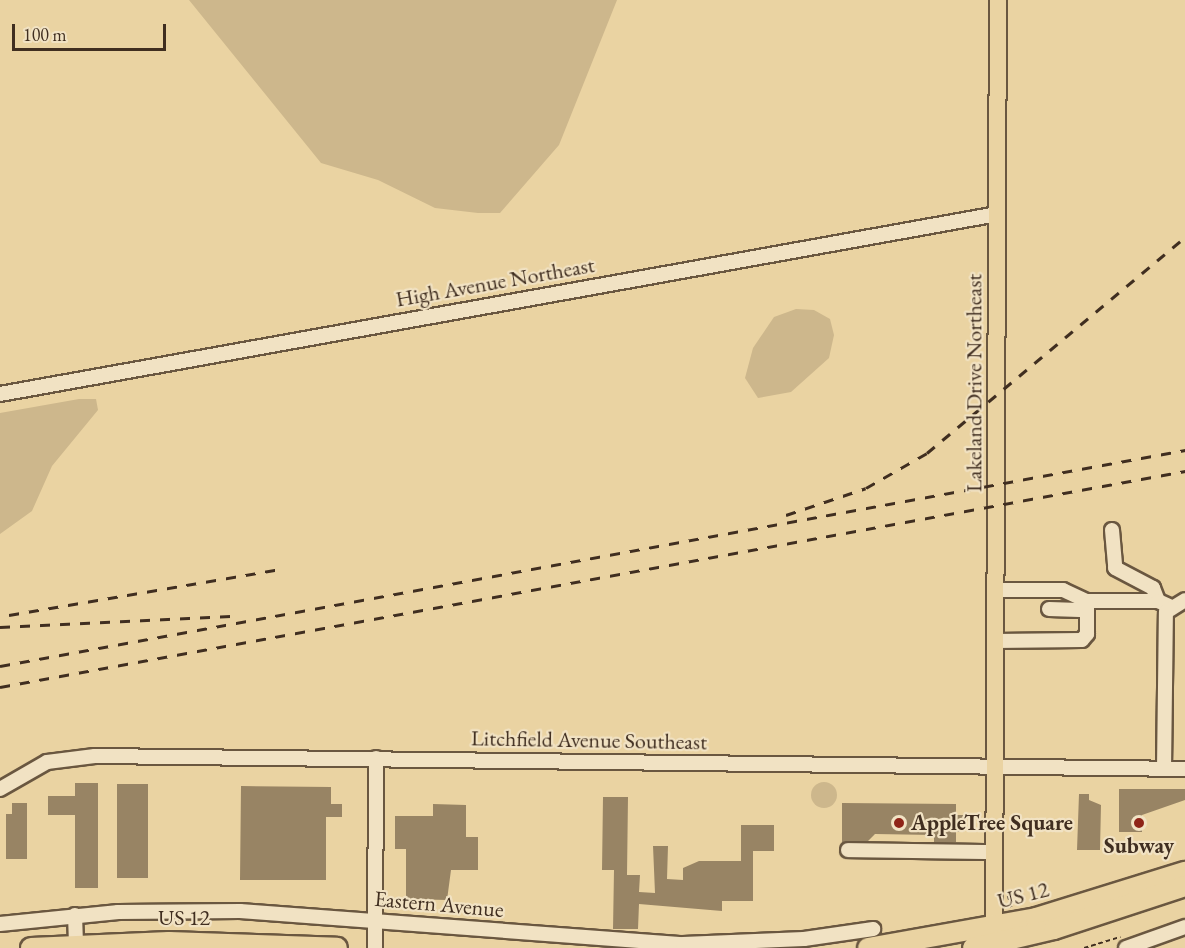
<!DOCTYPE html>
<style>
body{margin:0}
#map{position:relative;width:1185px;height:948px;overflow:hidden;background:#ead3a2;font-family:"EB Garamond",serif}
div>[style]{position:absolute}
.green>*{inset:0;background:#cdb78c}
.round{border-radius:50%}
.building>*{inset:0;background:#988464}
.path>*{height:1.5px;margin-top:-0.75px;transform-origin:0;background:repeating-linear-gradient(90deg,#402e20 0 4.5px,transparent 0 7.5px)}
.roads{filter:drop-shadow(2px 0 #6a5740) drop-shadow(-2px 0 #6a5740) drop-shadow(0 2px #6a5740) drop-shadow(0 -2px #6a5740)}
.minor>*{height:14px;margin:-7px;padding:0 7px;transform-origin:7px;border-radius:7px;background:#f1e2c3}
.major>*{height:16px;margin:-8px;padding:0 8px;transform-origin:8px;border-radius:8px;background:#ead3a2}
.highway>*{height:20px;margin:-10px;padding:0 10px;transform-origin:10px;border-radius:10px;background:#ead3a2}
.rail>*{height:3px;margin-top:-1.5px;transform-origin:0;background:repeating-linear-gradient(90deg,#402e20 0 10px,transparent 0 20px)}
.dots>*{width:16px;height:16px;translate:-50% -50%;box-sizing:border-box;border:3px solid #f1e2c3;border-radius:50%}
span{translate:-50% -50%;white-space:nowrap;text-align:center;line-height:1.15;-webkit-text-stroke:4.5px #f1e2c3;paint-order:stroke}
.street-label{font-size:22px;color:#402e20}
.poi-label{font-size:22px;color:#402e20;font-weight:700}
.left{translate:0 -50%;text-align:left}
.scale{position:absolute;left:12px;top:24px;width:154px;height:27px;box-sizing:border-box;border:3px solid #402e20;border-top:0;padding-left:8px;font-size:18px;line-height:21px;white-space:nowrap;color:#402e20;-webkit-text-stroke:4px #f1e2c3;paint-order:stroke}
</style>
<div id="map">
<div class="green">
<div style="clip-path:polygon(189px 0,617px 0,559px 145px,500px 213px,478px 213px,435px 208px,378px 180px,321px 163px)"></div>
<div style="clip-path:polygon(796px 309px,814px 310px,830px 319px,834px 335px,829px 358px,791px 392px,758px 398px,745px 378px,753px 348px,774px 317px)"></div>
<div style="clip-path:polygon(79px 399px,96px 399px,98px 410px,52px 466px,32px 511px,0 534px,0 413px)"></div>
<div class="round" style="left:811px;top:782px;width:26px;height:26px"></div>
</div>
<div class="building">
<div style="clip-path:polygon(75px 783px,98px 783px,98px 888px,75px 888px,75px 815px,48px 815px,48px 796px,75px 796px)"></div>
<div style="clip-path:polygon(117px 784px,148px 784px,148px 878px,117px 878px)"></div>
<div style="clip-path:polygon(241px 786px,331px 787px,331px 804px,342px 804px,342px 817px,326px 817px,326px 880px,240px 880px)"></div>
<div style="clip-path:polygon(1119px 789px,1185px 789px,1185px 800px,1142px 815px,1142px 832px,1119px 832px)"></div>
<div style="clip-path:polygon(1079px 794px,1089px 794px,1089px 800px,1101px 805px,1100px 850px,1077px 850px)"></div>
<div style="clip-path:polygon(603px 797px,628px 797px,627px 875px,640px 875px,639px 892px,655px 893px,653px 846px,668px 846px,667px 879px,683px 880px,683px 868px,699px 861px,741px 861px,741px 825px,774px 825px,774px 851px,753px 851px,753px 901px,722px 901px,722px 911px,639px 904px,638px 929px,613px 929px,614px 870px,602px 870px)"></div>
<div style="clip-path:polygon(12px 803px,27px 803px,27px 859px,6px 859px,6px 814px,12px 814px)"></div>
<div style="clip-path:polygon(842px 803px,956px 804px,956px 815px,964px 815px,964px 832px,956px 832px,956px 842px,934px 842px,934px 835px,875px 834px,868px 841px,842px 843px)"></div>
<div style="clip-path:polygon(433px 804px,466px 805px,466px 837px,478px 837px,478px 870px,451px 870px,447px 900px,406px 899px,406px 849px,395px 849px,395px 816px,433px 816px)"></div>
</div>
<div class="path">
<div style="left:1008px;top:896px;width:13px;rotate:72deg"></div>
<div style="left:1084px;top:948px;width:38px;rotate:-17deg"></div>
</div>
<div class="roads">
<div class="minor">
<div style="left:0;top:394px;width:1013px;rotate:-10.23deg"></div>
<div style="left:1112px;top:530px;width:38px;rotate:85deg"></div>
<div style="left:1115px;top:568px;width:43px;rotate:27.8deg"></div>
<div style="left:1153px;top:588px;width:14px;rotate:69deg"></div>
<div style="left:995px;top:590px;width:68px"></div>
<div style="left:1063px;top:590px;width:26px;rotate:25deg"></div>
<div style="left:1087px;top:601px;width:71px"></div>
<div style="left:1158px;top:601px;width:12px;rotate:24deg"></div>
<div style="left:1049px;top:609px;width:38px;rotate:2deg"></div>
<div style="left:995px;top:641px;width:87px;rotate:-0.7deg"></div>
<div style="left:1082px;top:640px;width:8px;rotate:-50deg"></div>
<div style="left:1087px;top:634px;width:33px;rotate:-90deg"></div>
<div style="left:1164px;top:769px;width:157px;rotate:-89.3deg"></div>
<div style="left:1166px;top:612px;width:22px;rotate:-32deg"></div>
<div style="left:0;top:789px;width:54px;rotate:-29.9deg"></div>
<div style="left:47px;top:762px;width:48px;rotate:-7.1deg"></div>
<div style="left:95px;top:756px;width:1090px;rotate:0.68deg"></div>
<div style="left:848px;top:850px;width:147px;rotate:0.8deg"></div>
<div style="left:75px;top:915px;width:30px;rotate:88deg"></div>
<div style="left:0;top:924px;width:119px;rotate:-5.8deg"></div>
<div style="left:118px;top:912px;width:122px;rotate:-0.5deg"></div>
<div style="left:240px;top:911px;width:444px;rotate:4.3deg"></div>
<div style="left:683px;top:944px;width:121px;rotate:-2.4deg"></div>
<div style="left:804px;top:939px;width:70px;rotate:-8.2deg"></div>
<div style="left:375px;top:948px;width:190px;rotate:-89.7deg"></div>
<div style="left:1126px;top:948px;width:63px;rotate:-19.6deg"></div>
</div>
<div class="major">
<div style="left:994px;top:938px;width:938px;rotate:-89.76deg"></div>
</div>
<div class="highway">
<div style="left:31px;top:948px;width:138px;rotate:-2.5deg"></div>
<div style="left:169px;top:942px;width:168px;rotate:2deg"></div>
<div style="left:868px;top:948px;width:171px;rotate:-10.1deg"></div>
<div style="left:1036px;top:918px;width:156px;rotate:-17.2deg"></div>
<div style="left:973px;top:948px;width:83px;rotate:-13.2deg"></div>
<div style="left:1054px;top:929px;width:138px;rotate:-18.2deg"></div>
</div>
</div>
<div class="rail">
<div style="left:786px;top:515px;width:84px;rotate:-18.6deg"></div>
<div style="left:866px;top:488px;width:70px;rotate:-29.8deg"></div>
<div style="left:927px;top:453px;width:336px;rotate:-39.9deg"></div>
<div style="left:9px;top:615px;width:271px;rotate:-9.6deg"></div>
<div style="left:0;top:627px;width:231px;rotate:-2.7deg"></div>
<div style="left:0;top:666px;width:1205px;rotate:-10.33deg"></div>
<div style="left:0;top:687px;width:1205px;rotate:-10.33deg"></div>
</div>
<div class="dots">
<div style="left:899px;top:823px;background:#8f2418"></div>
<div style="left:1139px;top:823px;background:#8f2418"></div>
</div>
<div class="street-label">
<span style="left:495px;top:282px;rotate:-10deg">High Avenue Northeast</span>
<span style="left:974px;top:383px;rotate:-90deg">Lakeland Drive Northeast</span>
<span style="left:589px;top:740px;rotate:1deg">Litchfield Avenue Southeast</span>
<span style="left:1023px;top:895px;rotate:-14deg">US 12</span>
<span style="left:439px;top:904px;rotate:5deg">Eastern Avenue</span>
<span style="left:184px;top:918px">US 12</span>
</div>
<div class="poi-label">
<span class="left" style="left:911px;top:823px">AppleTree Square</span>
<span style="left:1139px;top:846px">Subway</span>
</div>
<div class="scale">100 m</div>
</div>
